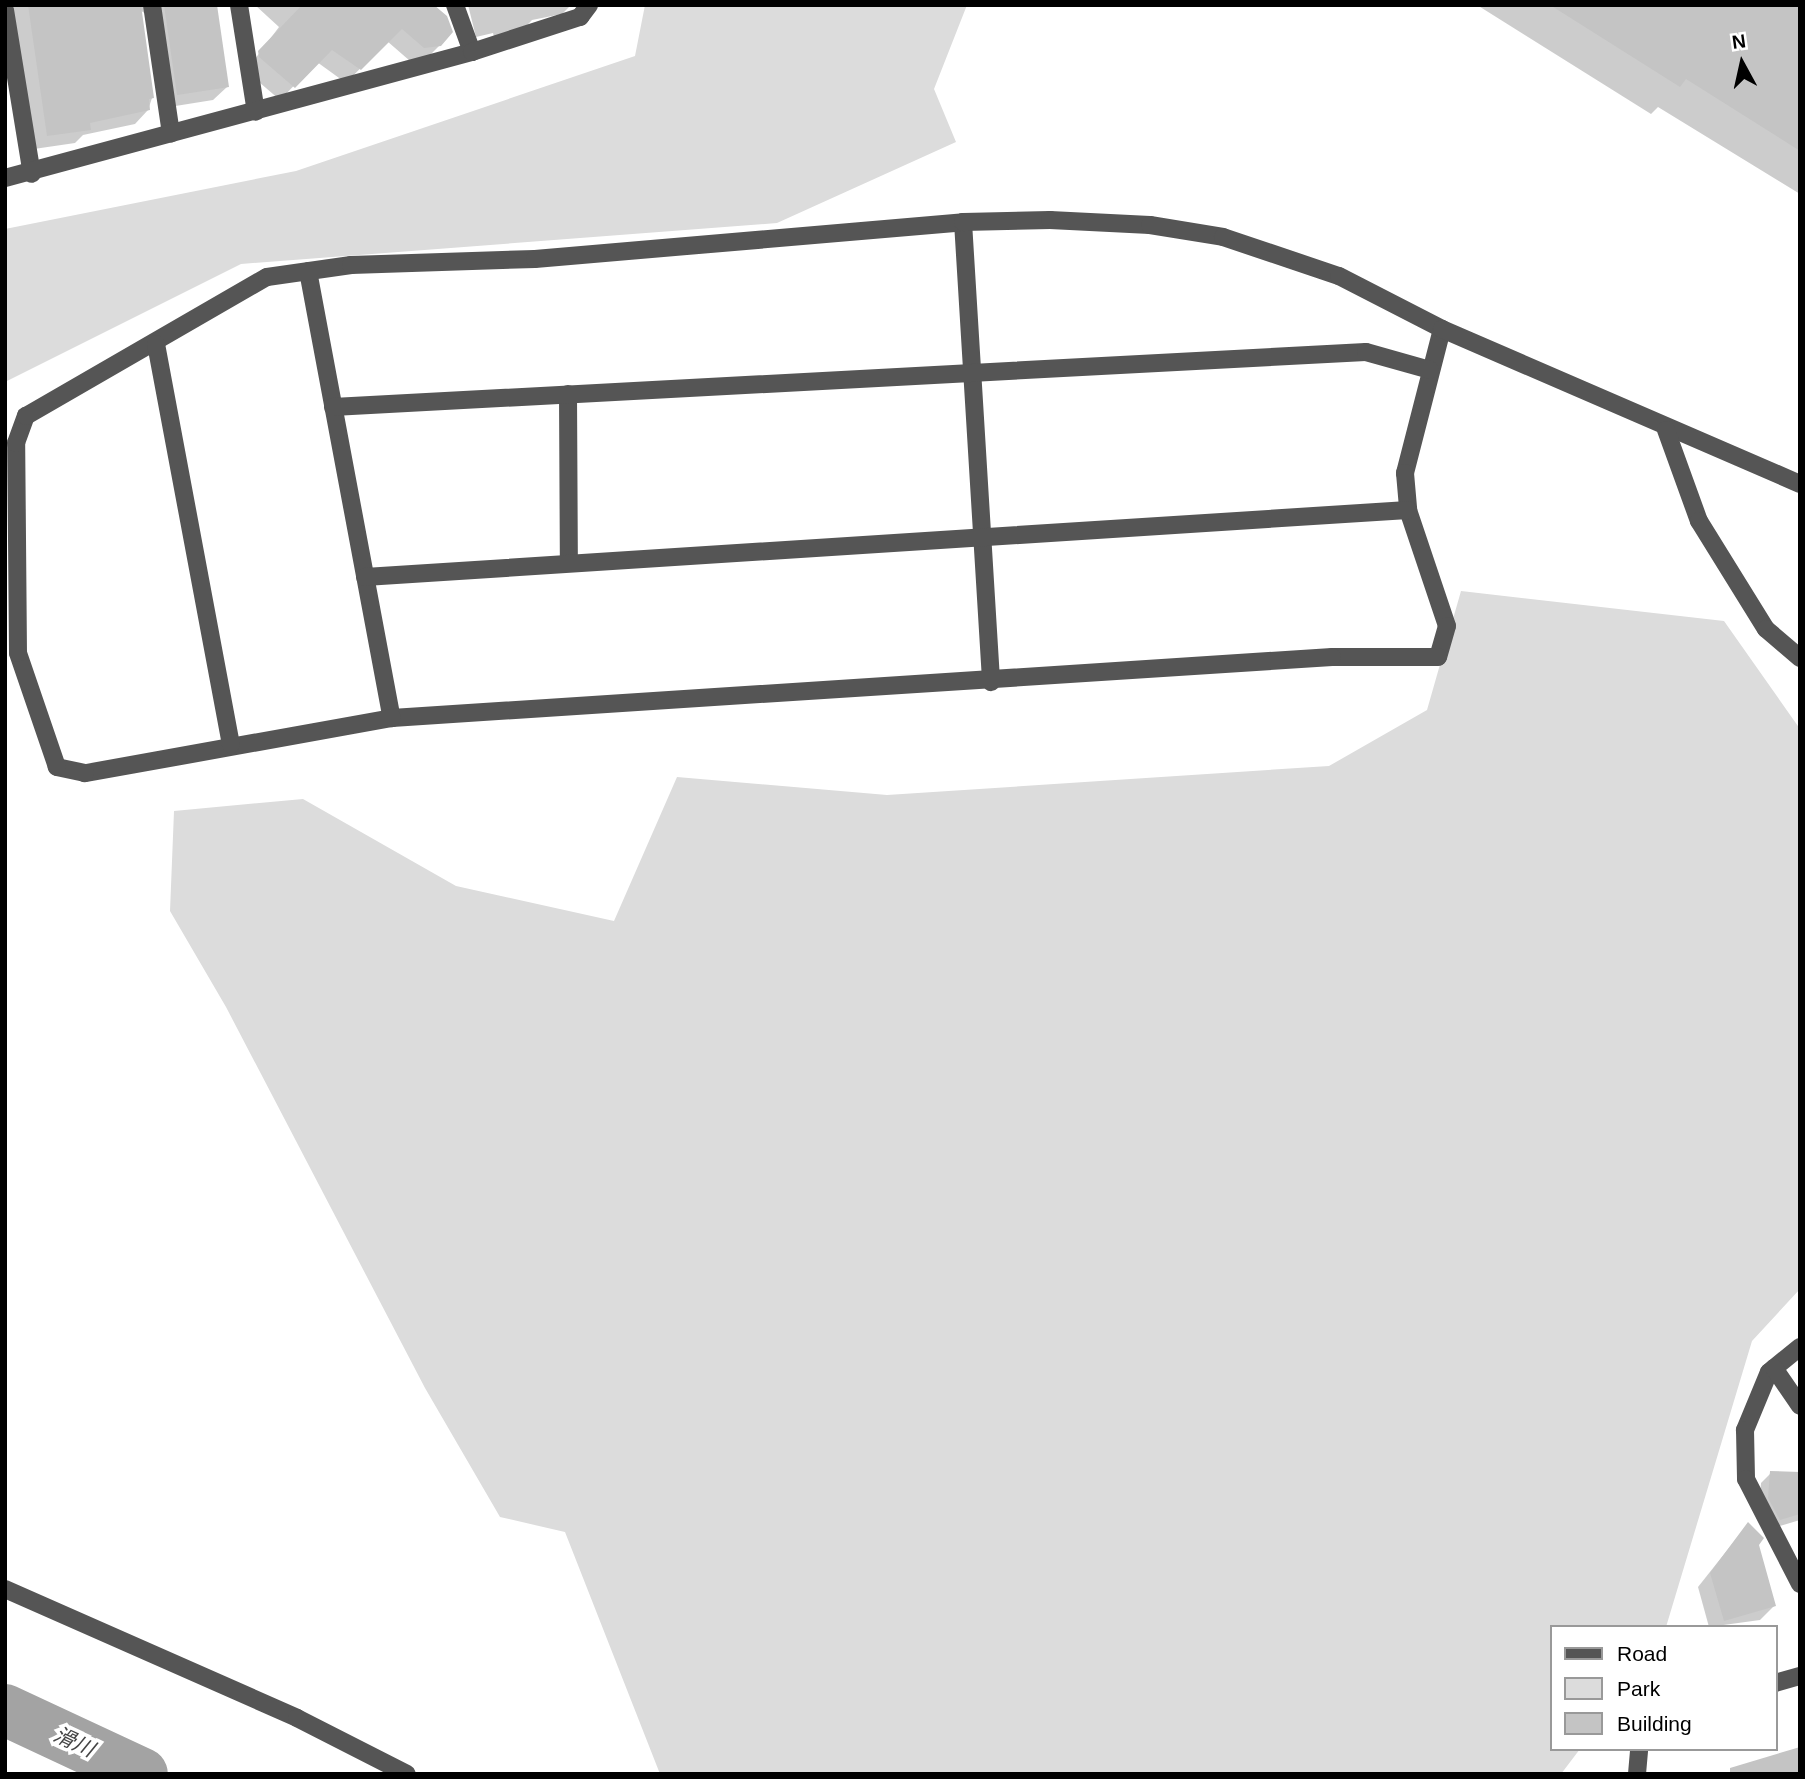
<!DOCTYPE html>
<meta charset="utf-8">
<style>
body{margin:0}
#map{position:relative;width:1805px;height:1779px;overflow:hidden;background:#fff;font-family:Arial,"Noto Sans JP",sans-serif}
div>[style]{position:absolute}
.green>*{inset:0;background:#dcdcdc}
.shadow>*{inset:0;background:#0003}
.river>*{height:52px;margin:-26px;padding:0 26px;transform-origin:26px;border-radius:26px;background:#a3a3a3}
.building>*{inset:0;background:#c4c4c4}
.minor>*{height:18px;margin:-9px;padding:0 9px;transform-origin:9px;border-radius:9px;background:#555}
span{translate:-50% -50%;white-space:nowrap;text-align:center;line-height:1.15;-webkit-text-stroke:7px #fff;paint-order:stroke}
.water-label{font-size:21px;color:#444;font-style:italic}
.frame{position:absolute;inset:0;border:7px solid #000;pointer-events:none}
.legend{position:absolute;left:1550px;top:1625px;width:228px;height:126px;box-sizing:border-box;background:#fff;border:2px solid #999;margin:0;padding:9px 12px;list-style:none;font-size:21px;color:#000}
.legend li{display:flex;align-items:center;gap:14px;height:35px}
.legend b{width:35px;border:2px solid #999}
.north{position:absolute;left:1707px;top:28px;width:70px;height:70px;-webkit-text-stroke:5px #fff;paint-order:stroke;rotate:352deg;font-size:19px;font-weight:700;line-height:28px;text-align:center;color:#000}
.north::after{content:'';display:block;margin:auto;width:24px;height:32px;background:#000;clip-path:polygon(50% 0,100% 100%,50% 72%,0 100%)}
</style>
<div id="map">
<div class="green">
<div style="clip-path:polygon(645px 5px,967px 5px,934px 89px,956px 142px,777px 223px,241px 264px,5px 382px,5px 229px,296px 171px,635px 56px)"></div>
<div style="clip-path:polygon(1461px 591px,1724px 621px,1800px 729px,1800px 1289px,1752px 1341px,1666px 1627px,1551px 1627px,1551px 1749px,1580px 1749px,1561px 1774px,660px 1774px,565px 1532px,500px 1517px,425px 1388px,226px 1007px,170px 911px,174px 811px,303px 799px,456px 886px,614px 921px,677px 777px,887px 795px,1329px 766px,1427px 710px)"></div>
</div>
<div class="shadow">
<div style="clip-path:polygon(5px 5px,215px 5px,227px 87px,213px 100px,163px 108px,150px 17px,140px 10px,152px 98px,148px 110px,135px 124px,83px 135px,75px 143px,34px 149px)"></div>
<div style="clip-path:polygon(255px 5px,431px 5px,440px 45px,426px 59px,410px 61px,387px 41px,346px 83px,317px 62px,280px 100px,246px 71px,279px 27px)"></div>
<div style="clip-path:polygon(468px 5px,571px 5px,562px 14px,532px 20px,520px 33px,495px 41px,493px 33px,476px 37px)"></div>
<div style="clip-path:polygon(1477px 5px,1800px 5px,1800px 194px,1658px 107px,1651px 114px)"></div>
<div style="clip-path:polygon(1771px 1473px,1800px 1474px,1800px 1520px,1770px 1529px,1759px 1509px,1761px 1483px)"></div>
<div style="clip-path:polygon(1748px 1524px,1774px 1606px,1760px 1620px,1709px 1627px,1698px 1587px)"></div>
</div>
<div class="river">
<div style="left:5px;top:1710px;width:151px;rotate:25deg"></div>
</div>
<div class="building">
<div style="clip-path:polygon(28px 5px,141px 5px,154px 98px,149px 99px,150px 110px,90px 123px,91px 130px,47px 136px)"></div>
<div style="clip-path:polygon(164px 5px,217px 5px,229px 87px,177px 95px)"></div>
<div style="clip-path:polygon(302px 5px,434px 5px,447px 16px,453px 32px,441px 46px,424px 48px,402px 29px,361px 70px,332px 50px,295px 88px,259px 57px,258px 51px)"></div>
<div style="clip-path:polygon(1550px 5px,1800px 5px,1800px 151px,1686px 79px,1680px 87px)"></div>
<div style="clip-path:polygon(1770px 1471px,1800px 1472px,1800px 1514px,1780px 1520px,1768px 1498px)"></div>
<div style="clip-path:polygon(1748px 1522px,1764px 1538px,1759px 1545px,1776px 1606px,1724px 1621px,1710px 1573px)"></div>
<div style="clip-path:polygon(1800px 1747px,1800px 1774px,1730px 1774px,1730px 1768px)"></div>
</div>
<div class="minor">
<div style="left:152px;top:5px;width:130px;rotate:81.6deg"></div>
<div style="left:239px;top:5px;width:108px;rotate:81deg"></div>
<div style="left:455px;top:5px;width:50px;rotate:70.1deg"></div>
<div style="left:5px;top:10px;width:166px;rotate:80.7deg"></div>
<div style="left:5px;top:178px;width:484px;rotate:-15.1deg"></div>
<div style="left:472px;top:52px;width:114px;rotate:-18deg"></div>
<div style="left:580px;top:17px;width:15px;rotate:-53deg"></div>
<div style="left:963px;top:222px;width:461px;rotate:86.5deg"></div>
<div style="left:308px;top:271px;width:455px;rotate:79.4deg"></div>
<div style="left:1442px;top:329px;width:149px;rotate:104.4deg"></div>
<div style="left:1405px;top:473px;width:37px;rotate:85deg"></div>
<div style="left:1408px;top:510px;width:122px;rotate:71.4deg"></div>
<div style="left:1447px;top:626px;width:32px;rotate:106deg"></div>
<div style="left:1438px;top:657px;width:106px;rotate:180deg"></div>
<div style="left:1332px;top:657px;width:942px;rotate:176.29deg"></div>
<div style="left:392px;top:718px;width:312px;rotate:169.8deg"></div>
<div style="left:85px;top:773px;width:29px;rotate:-168deg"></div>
<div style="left:57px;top:767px;width:120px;rotate:-108.9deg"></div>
<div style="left:18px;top:653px;width:210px;rotate:-90.5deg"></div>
<div style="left:16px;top:443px;width:29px;rotate:-70deg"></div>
<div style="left:26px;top:416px;width:278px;rotate:-30deg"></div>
<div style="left:267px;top:277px;width:85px;rotate:-8.1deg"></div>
<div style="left:351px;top:265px;width:184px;rotate:-1.9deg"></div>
<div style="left:535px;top:259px;width:430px;rotate:-4.9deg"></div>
<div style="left:963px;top:222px;width:87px;rotate:-1.3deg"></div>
<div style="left:1050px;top:220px;width:100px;rotate:2.9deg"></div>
<div style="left:1150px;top:225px;width:74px;rotate:9.3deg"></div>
<div style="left:1223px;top:237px;width:122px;rotate:18.6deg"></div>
<div style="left:1339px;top:276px;width:116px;rotate:27.2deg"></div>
<div style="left:1442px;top:329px;width:390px;rotate:23.4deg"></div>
<div style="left:156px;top:344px;width:407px;rotate:79.4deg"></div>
<div style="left:568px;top:394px;width:169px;rotate:89.7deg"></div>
<div style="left:333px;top:407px;width:1034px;rotate:-3.05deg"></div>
<div style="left:1366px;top:352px;width:66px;rotate:15.7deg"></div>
<div style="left:1666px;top:430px;width:97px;rotate:70.1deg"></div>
<div style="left:1699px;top:521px;width:127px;rotate:58.2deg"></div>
<div style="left:1766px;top:629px;width:45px;rotate:40.5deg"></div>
<div style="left:365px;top:577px;width:1045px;rotate:-3.68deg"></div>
<div style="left:1800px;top:1347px;width:40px;rotate:141deg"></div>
<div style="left:1769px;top:1372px;width:63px;rotate:112.5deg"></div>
<div style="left:1745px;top:1430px;width:49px;rotate:88.8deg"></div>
<div style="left:1746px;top:1479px;width:118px;rotate:62.8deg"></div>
<div style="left:1774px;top:1368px;width:46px;rotate:55.6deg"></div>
<div style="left:5px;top:1589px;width:319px;rotate:23.8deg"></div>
<div style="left:297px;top:1718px;width:123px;rotate:27deg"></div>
<div style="left:1775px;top:1683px;width:26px;rotate:-16deg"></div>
<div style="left:1637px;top:1774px;width:25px;rotate:-85deg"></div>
</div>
<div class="water-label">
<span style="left:74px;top:1742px;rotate:25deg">滑川</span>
</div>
<div class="frame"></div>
<ul class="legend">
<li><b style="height:9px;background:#555"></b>Road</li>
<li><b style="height:19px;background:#dcdcdc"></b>Park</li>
<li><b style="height:19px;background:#c4c4c4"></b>Building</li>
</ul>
<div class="north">N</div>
</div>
